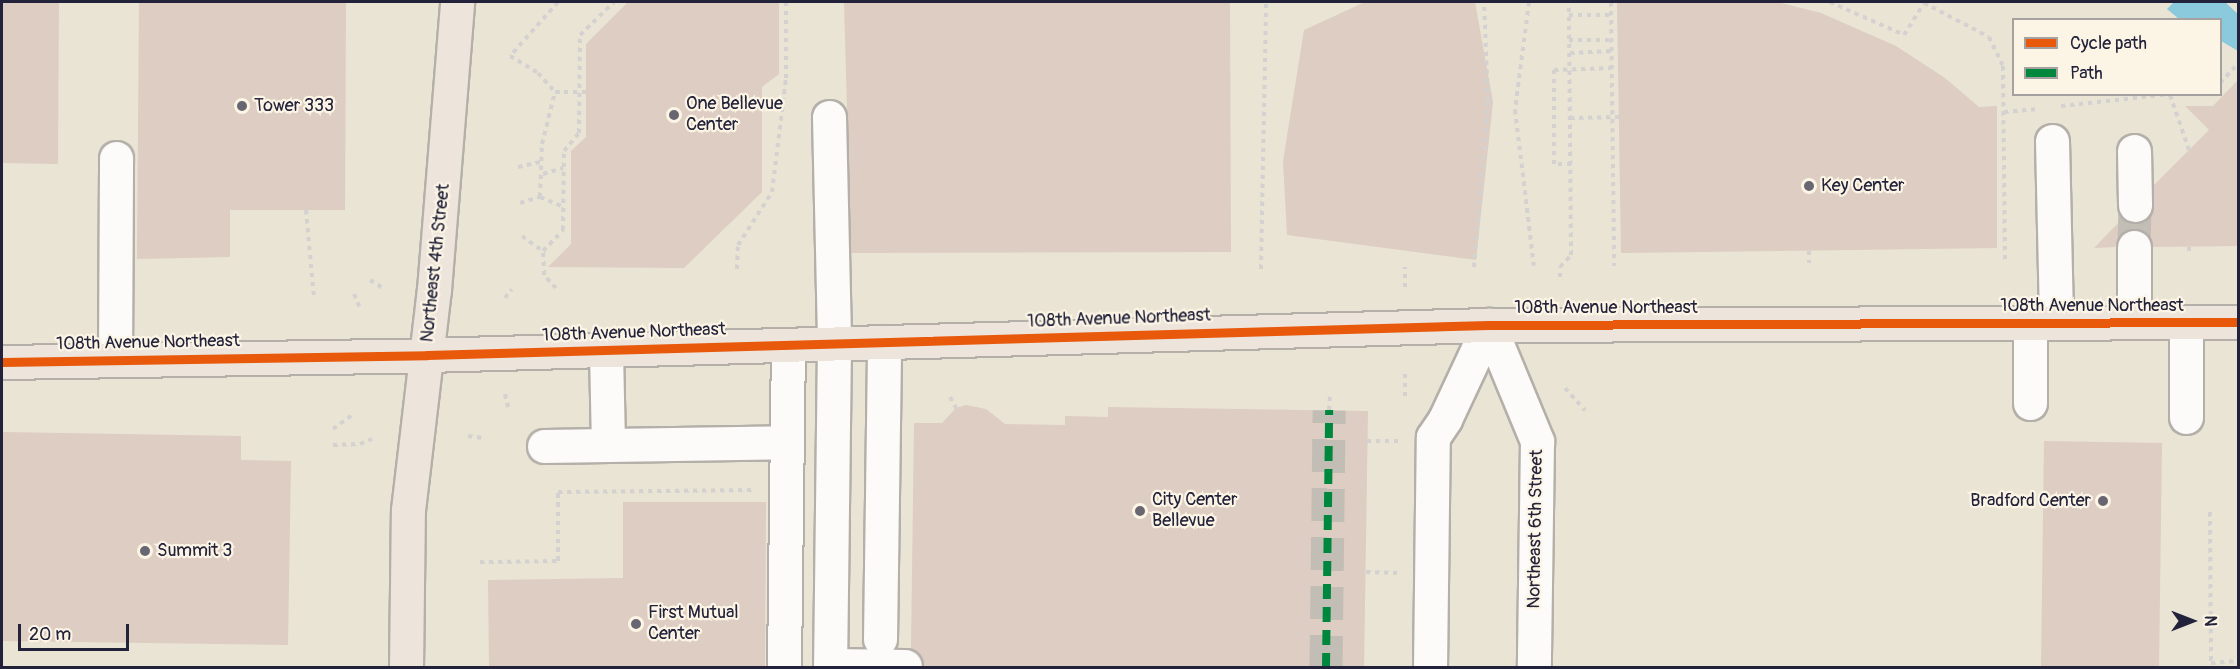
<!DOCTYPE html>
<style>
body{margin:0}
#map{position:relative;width:2240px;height:669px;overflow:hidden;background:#eae4d4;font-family:Pangolin,sans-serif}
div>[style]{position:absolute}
.water>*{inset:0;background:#8bc9dc}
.building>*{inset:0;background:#ddcdc2}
.minor-tunnel>*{height:33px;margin-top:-16.5px;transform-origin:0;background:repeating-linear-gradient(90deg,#c2bdb5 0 33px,transparent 0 49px)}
.path>*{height:4px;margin-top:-2px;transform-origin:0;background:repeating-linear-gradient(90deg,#d3d2d0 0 4.5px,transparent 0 9px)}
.roads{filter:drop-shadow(2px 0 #b4b0a9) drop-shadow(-2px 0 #b4b0a9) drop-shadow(0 2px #b4b0a9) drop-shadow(0 -2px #b4b0a9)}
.minor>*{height:33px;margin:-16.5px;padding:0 16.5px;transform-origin:16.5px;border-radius:16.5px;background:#fcfbf9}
.major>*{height:33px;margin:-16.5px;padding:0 16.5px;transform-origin:16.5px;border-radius:16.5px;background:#ede5dc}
.quiet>*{height:8px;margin-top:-4px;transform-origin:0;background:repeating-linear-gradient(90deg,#00873e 0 15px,transparent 0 23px)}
.cycleway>*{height:9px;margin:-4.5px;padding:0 4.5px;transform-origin:4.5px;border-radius:4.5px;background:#e8590c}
.dots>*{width:16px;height:16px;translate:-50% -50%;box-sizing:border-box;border:3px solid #fcf5e5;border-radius:50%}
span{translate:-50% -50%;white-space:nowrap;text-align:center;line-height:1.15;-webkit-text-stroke:4.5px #fcf5e5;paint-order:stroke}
.poi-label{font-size:18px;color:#22223b}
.left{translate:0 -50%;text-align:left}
.right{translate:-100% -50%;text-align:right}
.street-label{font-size:18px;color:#22223b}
.frame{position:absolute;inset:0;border:3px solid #22223b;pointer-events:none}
.legend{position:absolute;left:2012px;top:18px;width:210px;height:78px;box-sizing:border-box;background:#fcf5e5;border:2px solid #a5a1a1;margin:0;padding:8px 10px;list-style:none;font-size:18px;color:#22223b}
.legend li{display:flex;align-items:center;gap:12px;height:30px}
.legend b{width:30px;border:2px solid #a5a1a1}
.north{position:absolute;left:2162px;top:591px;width:60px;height:60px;-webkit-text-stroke:4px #fcf5e5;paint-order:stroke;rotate:90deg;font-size:16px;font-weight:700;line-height:24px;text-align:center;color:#22223b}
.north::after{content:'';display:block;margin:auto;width:21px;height:27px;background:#22223b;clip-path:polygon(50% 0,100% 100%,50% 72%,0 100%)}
.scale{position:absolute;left:18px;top:624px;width:111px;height:27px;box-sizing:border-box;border:3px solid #22223b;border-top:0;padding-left:8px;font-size:18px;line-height:21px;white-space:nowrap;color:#22223b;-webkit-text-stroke:4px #fcf5e5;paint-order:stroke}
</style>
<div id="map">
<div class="water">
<div style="clip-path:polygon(2174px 2px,2225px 2px,2238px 14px,2238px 51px,2221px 41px,2220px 20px,2179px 19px,2167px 9px)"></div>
</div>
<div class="building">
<div style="clip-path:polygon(2px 2px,59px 2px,58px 164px,2px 163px)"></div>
<div style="clip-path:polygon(139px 2px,346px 2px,345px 210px,230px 210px,230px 257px,137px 259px)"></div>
<div style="clip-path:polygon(628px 2px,779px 2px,779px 74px,762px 87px,762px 192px,684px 268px,548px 267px,571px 244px,571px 151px,586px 137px,586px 44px)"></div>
<div style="clip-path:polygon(844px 2px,1230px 2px,1231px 252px,851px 253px)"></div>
<div style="clip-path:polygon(1365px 2px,1475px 2px,1493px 102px,1476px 260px,1287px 235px,1283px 161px,1304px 30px)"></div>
<div style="clip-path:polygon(1617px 2px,1777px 2px,1821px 13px,1896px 46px,1945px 78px,1979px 107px,1997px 106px,1997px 248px,1621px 253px)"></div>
<div style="clip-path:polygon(2238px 80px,2238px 246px,2153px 247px,2144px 231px,2133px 228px,2118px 237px,2115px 247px,2094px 248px,2123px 218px,2135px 224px,2145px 221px,2154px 205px,2153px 186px,2209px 130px,2185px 106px,2213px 106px)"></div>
<div style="clip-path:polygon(966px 405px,986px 409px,1005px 424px,1065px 425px,1065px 416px,1108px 417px,1108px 407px,1368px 411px,1364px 668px,923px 668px,921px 656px,911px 649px,914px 423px,942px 423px,956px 408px)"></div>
<div style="clip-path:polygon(2px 432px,241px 436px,241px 460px,291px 461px,288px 645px,2px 641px)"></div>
<div style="clip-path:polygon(2044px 441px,2162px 443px,2159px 668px,2041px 668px)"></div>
<div style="clip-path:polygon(623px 502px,766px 502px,765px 668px,489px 668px,488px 580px,623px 578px)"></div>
</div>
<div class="minor-tunnel">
<div style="left:2134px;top:247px;width:42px;rotate:-88.6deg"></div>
<div style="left:1326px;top:668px;width:258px;rotate:-89.3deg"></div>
</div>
<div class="path">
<div style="left:558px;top:2px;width:72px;rotate:131.6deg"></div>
<div style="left:510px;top:56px;width:33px;rotate:31deg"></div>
<div style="left:538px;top:73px;width:25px;rotate:48deg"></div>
<div style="left:555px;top:92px;width:31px"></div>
<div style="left:1529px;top:2px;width:109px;rotate:97.4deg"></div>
<div style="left:1515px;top:110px;width:157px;rotate:83.1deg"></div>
<div style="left:1611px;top:2px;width:264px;rotate:89.3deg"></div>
<div style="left:1830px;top:2px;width:81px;rotate:24deg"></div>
<div style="left:1904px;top:35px;width:38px;rotate:-58deg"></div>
<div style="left:1924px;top:3px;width:73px;rotate:27.6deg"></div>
<div style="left:1989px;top:37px;width:32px;rotate:64deg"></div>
<div style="left:2003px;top:66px;width:194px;rotate:89.4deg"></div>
<div style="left:1569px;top:15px;width:42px"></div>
<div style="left:1569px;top:40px;width:43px"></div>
<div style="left:1570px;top:53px;width:42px;rotate:-2.7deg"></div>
<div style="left:2220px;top:83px;width:26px;rotate:-47deg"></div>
<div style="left:2170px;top:95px;width:58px;rotate:70.9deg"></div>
<div style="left:2061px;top:106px;width:111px;rotate:-6.2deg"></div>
<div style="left:2004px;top:112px;width:32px;rotate:-5deg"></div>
<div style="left:1570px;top:118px;width:49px;rotate:-1.2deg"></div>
<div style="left:1571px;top:164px;width:17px;rotate:180deg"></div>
<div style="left:1554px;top:164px;width:94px;rotate:-90deg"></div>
<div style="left:1554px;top:70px;width:58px;rotate:-2deg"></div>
<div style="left:518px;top:167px;width:23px;rotate:-13deg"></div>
<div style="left:543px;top:174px;width:21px;rotate:-17deg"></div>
<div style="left:540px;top:197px;width:53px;rotate:-87.8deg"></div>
<div style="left:542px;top:144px;width:54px;rotate:-76deg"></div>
<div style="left:540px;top:197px;width:25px;rotate:23deg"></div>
<div style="left:520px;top:203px;width:21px;rotate:-17deg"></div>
<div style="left:306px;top:210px;width:88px;rotate:84.8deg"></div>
<div style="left:522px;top:236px;width:26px;rotate:36deg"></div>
<div style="left:2189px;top:247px;width:9px;rotate:90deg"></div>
<div style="left:1809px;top:251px;width:12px;rotate:90deg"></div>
<div style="left:1474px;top:267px;width:167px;rotate:-85.2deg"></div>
<div style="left:1488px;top:101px;width:99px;rotate:-92.3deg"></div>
<div style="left:737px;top:269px;width:24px;rotate:-88deg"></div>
<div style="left:738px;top:245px;width:63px;rotate:-57.3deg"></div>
<div style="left:772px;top:192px;width:115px;rotate:-83deg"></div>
<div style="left:786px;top:78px;width:76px;rotate:-90deg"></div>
<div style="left:1261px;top:269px;width:267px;rotate:-88.9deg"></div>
<div style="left:1560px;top:277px;width:10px;rotate:-90deg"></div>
<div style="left:1560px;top:267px;width:16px;rotate:-47deg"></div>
<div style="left:1571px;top:255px;width:253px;rotate:-90.5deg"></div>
<div style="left:370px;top:280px;width:15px;rotate:32deg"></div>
<div style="left:1405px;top:287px;width:20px;rotate:-90deg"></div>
<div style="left:556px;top:288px;width:18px;rotate:-133deg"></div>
<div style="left:544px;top:275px;width:24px;rotate:-92deg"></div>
<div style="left:543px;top:251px;width:29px;rotate:-46deg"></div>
<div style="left:563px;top:230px;width:79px;rotate:-89.3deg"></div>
<div style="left:564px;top:151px;width:23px;rotate:-50deg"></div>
<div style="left:579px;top:133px;width:98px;rotate:-89.4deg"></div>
<div style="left:580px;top:35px;width:47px;rotate:-44.1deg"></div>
<div style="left:354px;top:294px;width:15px;rotate:67deg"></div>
<div style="left:505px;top:298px;width:11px;rotate:-52deg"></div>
<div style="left:1405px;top:374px;width:23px;rotate:90deg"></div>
<div style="left:1565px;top:388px;width:30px;rotate:48deg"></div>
<div style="left:505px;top:394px;width:18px;rotate:77deg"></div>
<div style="left:950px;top:397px;width:13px;rotate:61deg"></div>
<div style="left:1329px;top:410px;width:14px;rotate:-86deg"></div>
<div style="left:333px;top:429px;width:26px;rotate:-36deg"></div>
<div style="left:468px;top:436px;width:15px;rotate:8deg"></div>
<div style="left:1367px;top:441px;width:31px"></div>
<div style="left:333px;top:445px;width:27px;rotate:-2deg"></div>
<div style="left:360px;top:444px;width:13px;rotate:-23deg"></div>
<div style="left:2210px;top:512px;width:151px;rotate:89.6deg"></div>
<div style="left:2211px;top:663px;width:27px;rotate:-4deg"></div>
<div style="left:480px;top:562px;width:78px;rotate:-0.7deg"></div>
<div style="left:558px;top:561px;width:69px;rotate:-90deg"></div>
<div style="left:558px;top:492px;width:194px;rotate:-0.6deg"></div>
<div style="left:1366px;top:572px;width:31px;rotate:2deg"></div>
</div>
<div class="roads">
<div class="minor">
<div style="left:829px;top:117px;width:227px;rotate:88.7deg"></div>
<div style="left:834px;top:344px;width:324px;rotate:90.7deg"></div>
<div style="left:2052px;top:141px;width:181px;rotate:88.7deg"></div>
<div style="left:2134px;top:151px;width:54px;rotate:88.9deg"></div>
<div style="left:2134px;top:247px;width:75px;rotate:90deg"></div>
<div style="left:2030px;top:322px;width:81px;rotate:90deg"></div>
<div style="left:2186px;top:322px;width:95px;rotate:90deg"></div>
<div style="left:1489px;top:325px;width:126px;rotate:67.5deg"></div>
<div style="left:1537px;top:441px;width:227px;rotate:90.8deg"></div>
<div style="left:606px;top:350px;width:95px;rotate:88.8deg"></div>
<div style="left:115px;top:360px;width:202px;rotate:-89.7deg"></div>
<div style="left:544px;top:446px;width:243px;rotate:-0.9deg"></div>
<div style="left:880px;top:639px;width:297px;rotate:-89.2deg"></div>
<div style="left:830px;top:665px;width:75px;rotate:0.8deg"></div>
<div style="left:784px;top:668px;width:323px;rotate:-89.3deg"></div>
<div style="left:1430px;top:668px;width:231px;rotate:-89.3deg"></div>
<div style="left:1433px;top:437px;width:22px;rotate:-56deg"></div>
<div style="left:1445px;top:419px;width:104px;rotate:-64.9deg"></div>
</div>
<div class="major">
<div style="left:2px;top:362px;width:425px;rotate:-0.9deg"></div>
<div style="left:427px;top:355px;width:1062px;rotate:-1.62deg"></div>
<div style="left:1489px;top:325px;width:749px;rotate:-0.23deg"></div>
<div style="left:406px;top:668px;width:158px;rotate:-89.3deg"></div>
<div style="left:408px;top:510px;width:222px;rotate:-83.3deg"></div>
<div style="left:434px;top:290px;width:289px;rotate:-85.4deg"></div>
</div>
</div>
<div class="quiet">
<div style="left:1326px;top:668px;width:258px;rotate:-89.3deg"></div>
</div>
<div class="cycleway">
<div style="left:2px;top:362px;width:425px;rotate:-0.9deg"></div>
<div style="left:427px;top:355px;width:1062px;rotate:-1.62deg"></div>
<div style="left:1489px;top:325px;width:749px;rotate:-0.23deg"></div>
</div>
<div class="dots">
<div style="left:242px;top:106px;background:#686671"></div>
<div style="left:674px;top:115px;background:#686671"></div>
<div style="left:1809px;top:186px;background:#686671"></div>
<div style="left:2103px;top:501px;background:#686671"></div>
<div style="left:1140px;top:511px;background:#686671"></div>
<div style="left:145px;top:551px;background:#686671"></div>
<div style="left:636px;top:624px;background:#686671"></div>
</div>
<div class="poi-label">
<span class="left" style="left:686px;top:115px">One Bellevue<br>Center</span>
<span class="left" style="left:254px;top:106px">Tower 333</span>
<span class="left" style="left:1821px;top:186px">Key Center</span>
<span class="left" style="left:1152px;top:511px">City Center<br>Bellevue</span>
<span class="right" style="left:2091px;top:501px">Bradford Center</span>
<span class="left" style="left:157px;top:551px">Summit 3</span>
<span class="left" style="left:648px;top:624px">First Mutual<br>Center</span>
</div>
<div class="street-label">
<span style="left:436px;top:263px;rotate:-84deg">Northeast 4th Street</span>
<span style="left:2092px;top:306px">108th Avenue Northeast</span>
<span style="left:1606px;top:308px">108th Avenue Northeast</span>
<span style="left:1119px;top:319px;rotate:-2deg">108th Avenue Northeast</span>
<span style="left:634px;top:333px;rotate:-2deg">108th Avenue Northeast</span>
<span style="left:148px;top:343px;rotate:-1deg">108th Avenue Northeast</span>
<span style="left:1536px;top:529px;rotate:-89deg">Northeast 6th Street</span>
</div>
<div class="frame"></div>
<ul class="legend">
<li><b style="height:8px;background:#e8590c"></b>Cycle path</li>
<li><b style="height:8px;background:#00873e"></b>Path</li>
</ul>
<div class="north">N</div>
<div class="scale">20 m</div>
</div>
